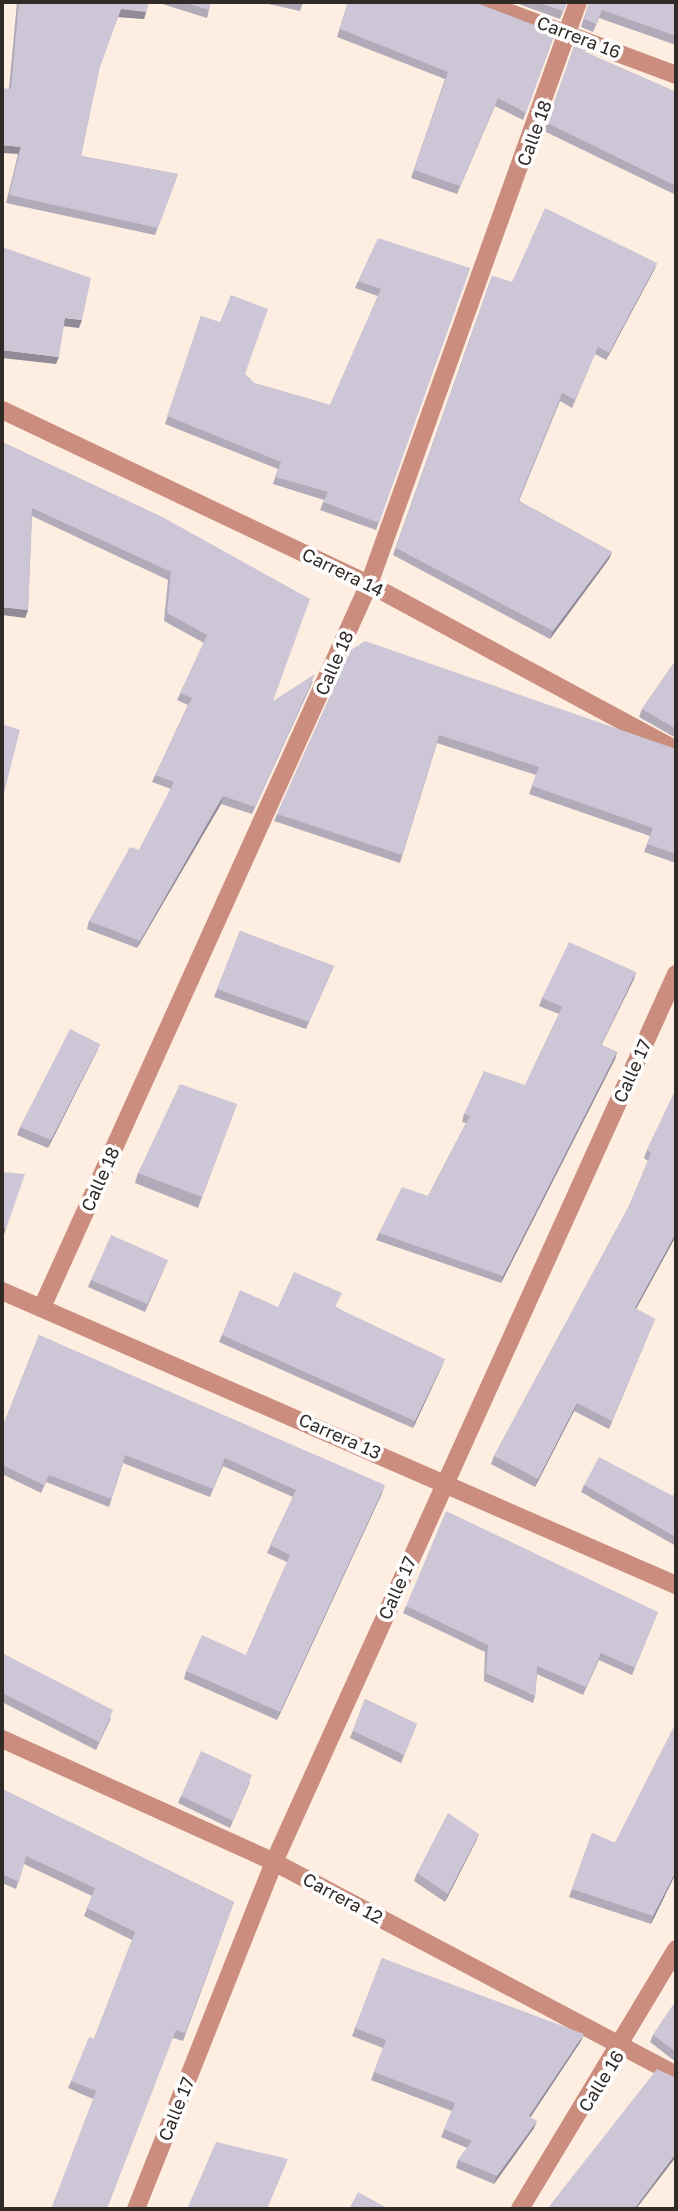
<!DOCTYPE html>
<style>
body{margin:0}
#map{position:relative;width:678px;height:2211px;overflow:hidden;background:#feeee2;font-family:"Golos Text",sans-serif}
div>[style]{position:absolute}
.minor>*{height:18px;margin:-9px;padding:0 9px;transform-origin:9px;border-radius:9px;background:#ca8d7e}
.wall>*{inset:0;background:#b0aab9}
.shaded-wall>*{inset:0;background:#908b96}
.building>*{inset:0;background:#cdc6d7}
span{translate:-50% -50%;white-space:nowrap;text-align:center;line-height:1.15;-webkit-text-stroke:7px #fff;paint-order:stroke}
.street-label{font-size:18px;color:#312b27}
.frame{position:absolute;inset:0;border:4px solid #312b27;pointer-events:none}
</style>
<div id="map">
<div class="minor">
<div style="left:481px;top:2px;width:208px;rotate:20.5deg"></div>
<div style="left:2px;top:410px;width:406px;rotate:25.4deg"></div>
<div style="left:369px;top:584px;width:349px;rotate:28.4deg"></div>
<div style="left:2px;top:1291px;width:735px;rotate:23.57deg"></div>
<div style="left:43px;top:1305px;width:791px;rotate:-65.67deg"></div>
<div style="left:369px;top:584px;width:618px;rotate:-70.25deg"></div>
<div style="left:2px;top:1739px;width:299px;rotate:24.3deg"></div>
<div style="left:274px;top:1862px;width:455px;rotate:27.9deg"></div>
<div style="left:136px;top:2209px;width:373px;rotate:-68.3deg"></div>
<div style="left:274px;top:1862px;width:975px;rotate:-65.64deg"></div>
<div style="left:520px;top:2209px;width:303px;rotate:-59deg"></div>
</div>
<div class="wall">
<div style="clip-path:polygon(17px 2px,149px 2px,144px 19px,118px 17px,99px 67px,81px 156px,178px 174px,155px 235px,6px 203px,18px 154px,9px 88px)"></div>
<div style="clip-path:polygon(156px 2px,211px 2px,207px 18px)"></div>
<div style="clip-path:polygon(259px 2px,303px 2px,300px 11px)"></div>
<div style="clip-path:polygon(348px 2px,479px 4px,555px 33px,523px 120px,495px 106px,457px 194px,411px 178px,445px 79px,337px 37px)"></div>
<div style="clip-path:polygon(513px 2px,567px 2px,560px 19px)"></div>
<div style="clip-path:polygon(589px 2px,676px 2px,676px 45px,599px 18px,593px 32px,581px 27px)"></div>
<div style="clip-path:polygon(576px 41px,585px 52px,676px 92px,676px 195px,544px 131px)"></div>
<div style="clip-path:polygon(657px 263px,654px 270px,606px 360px,595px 354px,572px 408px,560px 401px,519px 501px,612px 552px,609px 559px,550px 639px,393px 555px,492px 276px,512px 282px)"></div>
<div style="clip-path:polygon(470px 268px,376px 530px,320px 510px,324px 500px,273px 484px,278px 469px,165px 424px,201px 316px,245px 374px,254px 383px,330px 405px,378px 296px,355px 288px,358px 281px)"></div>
<div style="clip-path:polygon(2px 442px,166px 519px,273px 701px,313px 681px,252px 814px,221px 804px,137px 948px,87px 929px,89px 921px,139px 850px,171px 789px,152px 782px,188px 705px,177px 700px,204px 643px,164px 621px,168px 580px,32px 516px,28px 610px,25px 618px)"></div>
<div style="clip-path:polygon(351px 650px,676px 749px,676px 863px,644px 852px,650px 836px,529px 794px,536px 775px,437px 743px,400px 863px,274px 821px)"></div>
<div style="clip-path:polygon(676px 660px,676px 738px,639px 717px,642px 709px)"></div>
<div style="clip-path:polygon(240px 931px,334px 966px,306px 1029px,214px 997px)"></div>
<div style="clip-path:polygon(636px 972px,601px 1045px,617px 1052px,615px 1059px,501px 1283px,376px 1240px,379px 1233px,428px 1196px,466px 1123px,462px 1122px,464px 1114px,525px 1085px,559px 1014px,539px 1006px,542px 998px)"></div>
<div style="clip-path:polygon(100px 1044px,48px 1148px,17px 1135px,20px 1127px)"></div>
<div style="clip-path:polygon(676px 1089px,676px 1236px,636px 1309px,655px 1319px,609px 1429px,574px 1411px,535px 1487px,491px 1464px,494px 1456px,629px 1206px,648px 1161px,644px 1158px,647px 1150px)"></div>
<div style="clip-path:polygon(237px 1104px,198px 1208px,135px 1183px,138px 1173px)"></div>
<div style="clip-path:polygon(2px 1172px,6px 1229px,3px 1238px,2px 1238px)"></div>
<div style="clip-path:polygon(168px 1260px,145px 1312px,88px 1287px,91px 1280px)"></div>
<div style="clip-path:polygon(278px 1307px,336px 1307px,442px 1366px,413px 1428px,219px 1342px,222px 1335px)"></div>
<div style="clip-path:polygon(39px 1335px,382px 1493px,277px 1720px,184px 1679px,186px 1671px,246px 1655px,287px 1562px,267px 1553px,293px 1497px,223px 1466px,210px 1497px,123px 1463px,109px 1507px,46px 1482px,41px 1493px,2px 1474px,2px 1428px)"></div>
<div style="clip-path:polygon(584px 1485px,673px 1496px,676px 1489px,676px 1546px,581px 1492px)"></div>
<div style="clip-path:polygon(406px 1606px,658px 1612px,632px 1675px,599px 1660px,583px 1695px,537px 1674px,535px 1696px,533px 1703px,484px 1681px,485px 1652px,403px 1613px)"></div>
<div style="clip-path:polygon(2px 1653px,111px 1718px,96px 1750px,2px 1702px)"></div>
<div style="clip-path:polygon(365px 1699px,417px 1724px,401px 1763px,350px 1738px)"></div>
<div style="clip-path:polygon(676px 1723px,676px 1873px,651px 1924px,569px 1897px,592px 1833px,615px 1843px)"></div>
<div style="clip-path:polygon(250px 1782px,230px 1828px,178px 1803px,181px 1796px)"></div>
<div style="clip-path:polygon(2px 1789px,234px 1902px,183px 2041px,173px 2038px,93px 2099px,68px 2088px,71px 2081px,94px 2039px,132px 1940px,84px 1916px,92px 1896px,24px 1864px,16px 1889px,2px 1883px)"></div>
<div style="clip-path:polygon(479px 1834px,476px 1841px,445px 1902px,414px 1881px,417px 1873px)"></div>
<div style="clip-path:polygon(382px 1958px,581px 2041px,530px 2117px,534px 2128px,494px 2184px,456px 2168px,458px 2160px,467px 2148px,441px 2137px,452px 2111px,371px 2080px,383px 2048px,352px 2036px)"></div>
<div style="clip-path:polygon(676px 2001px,676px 2062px,650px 2042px,653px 2035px)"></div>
</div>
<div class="shaded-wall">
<div style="clip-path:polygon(121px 9px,146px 12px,144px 19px,118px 17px)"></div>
<div style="clip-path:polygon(2px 145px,21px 147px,18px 154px,2px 153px)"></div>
<div style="clip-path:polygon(657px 263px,654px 270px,606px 360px,609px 353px)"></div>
<div style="clip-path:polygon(65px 318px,82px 320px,79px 328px,62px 326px)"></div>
<div style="clip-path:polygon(2px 350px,59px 357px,56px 364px,2px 358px)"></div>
<div style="clip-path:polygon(612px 552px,609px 559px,550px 639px,553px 631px)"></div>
<div style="clip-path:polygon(2px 607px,28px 610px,25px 618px,2px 615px)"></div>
<div style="clip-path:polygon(223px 796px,221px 804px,137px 948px,140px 941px)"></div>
<div style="clip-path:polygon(636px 972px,634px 979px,598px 1052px,601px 1045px)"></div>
<div style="clip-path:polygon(100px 1044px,97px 1051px,48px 1148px,51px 1140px)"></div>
<div style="clip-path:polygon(617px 1052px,615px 1059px,501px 1283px,503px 1276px)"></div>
<div style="clip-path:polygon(676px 1233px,676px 1236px,632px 1316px,635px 1308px)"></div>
<div style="clip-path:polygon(445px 1359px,442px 1366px,413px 1428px,415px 1421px)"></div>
<div style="clip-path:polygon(577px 1403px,574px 1411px,535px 1487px,538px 1479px)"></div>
<div style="clip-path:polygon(385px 1485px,382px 1493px,277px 1720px,280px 1712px)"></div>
<div style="clip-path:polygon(479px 1834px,476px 1841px,445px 1902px,448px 1894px)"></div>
<div style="clip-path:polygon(676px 1871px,676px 1873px,651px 1924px,653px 1916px)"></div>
<div style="clip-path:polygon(584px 2034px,581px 2041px,526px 2124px,529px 2116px)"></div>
<div style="clip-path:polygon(537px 2121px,534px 2128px,494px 2184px,497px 2176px)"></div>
<div style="clip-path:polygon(676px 2153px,676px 2157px,636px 2209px,634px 2209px)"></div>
</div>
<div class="building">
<div style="clip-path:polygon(19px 2px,149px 2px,146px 12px,121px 9px,100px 67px,81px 156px,178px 174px,158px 228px,9px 195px,21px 147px,2px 145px,2px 88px,11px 89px)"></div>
<div style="clip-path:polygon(183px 2px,211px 2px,209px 10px)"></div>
<div style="clip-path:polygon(348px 2px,477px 2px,479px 4px,555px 33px,526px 113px,498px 98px,460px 186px,414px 170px,448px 72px,340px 29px)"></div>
<div style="clip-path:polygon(537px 2px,567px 2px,563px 11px)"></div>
<div style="clip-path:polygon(589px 2px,676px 2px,676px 36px,602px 10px,596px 24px,584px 19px)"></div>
<div style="clip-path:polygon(576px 41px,588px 46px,585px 52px,676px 92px,676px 186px,547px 123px)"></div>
<div style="clip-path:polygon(545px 208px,657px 263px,609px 353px,598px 347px,575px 400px,562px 393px,518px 501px,612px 552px,553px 631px,396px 548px,492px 276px,512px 282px)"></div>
<div style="clip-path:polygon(378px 238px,470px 268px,379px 523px,323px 502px,328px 492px,276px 477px,281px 462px,167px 416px,201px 316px,220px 322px,231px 295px,268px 309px,245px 374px,254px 383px,330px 405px,381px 289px,358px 281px)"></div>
<div style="clip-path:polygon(2px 247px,91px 278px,82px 320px,65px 318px,59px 357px,2px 350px)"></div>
<div style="clip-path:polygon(2px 442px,166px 519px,310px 599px,273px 701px,315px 674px,255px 807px,223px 796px,140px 941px,89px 921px,130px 847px,139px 850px,174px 782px,155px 775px,192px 698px,180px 693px,207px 635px,167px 613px,171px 572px,32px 508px,28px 610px,2px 607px)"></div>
<div style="clip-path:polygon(365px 641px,676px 749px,676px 854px,647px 844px,653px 828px,532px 786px,539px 767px,439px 735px,402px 855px,277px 814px,351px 650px)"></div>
<div style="clip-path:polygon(676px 660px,676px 729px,642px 709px)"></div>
<div style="clip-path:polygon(2px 724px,20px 730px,2px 801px)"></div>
<div style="clip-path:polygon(240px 931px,334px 966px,309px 1022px,217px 989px)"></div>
<div style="clip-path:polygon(569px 942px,636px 972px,601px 1045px,617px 1052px,503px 1276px,379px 1233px,402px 1187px,428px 1196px,470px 1116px,464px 1114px,484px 1071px,525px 1085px,562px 1007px,542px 998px)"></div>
<div style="clip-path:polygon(70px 1029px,100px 1044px,51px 1140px,20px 1127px)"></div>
<div style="clip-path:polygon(180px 1084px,237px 1104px,202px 1197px,138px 1173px)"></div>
<div style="clip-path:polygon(676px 1089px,676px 1233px,635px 1308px,655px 1319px,612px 1421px,577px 1403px,538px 1479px,494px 1456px,629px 1206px,651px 1153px,647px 1150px)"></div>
<div style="clip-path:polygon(2px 1172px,25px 1174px,6px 1229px,2px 1228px)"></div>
<div style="clip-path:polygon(111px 1235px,168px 1260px,147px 1304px,91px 1280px)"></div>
<div style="clip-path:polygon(294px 1272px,342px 1293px,335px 1307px,445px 1359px,415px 1421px,222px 1335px,240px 1290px,278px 1307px)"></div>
<div style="clip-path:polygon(39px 1335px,385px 1485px,280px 1712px,186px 1671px,202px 1635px,246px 1655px,290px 1555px,270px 1545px,296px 1490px,225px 1458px,213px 1489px,125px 1455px,111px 1499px,49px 1475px,44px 1485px,2px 1465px,2px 1428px)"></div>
<div style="clip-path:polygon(599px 1457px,673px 1496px,676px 1489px,676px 1537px,584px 1485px)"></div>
<div style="clip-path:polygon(446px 1511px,658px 1612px,635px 1668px,601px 1653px,586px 1687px,537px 1666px,535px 1696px,486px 1673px,488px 1645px,406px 1606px)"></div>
<div style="clip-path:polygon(2px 1653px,113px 1710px,99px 1742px,2px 1693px)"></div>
<div style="clip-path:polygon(365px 1699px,417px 1724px,404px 1755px,353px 1731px)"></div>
<div style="clip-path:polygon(676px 1723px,676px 1871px,653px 1916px,572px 1889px,592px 1833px,615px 1843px)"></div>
<div style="clip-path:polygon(201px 1751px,252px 1775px,233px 1821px,181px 1796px)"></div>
<div style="clip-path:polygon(2px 1789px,234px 1902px,185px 2033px,176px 2030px,107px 2209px,51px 2209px,96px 2091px,71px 2081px,89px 2037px,94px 2039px,135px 1932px,87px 1908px,95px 1888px,26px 1856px,19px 1882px,2px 1874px)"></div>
<div style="clip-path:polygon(448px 1813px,479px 1834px,448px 1894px,417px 1873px)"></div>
<div style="clip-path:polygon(382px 1958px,584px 2034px,529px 2116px,537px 2121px,497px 2176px,458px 2160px,472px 2141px,444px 2129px,455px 2103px,374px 2072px,386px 2040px,355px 2028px)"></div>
<div style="clip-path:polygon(676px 2001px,676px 2052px,653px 2035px)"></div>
<div style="clip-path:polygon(657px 2069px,676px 2078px,676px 2153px,634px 2209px,547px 2209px)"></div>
<div style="clip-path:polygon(216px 2142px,288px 2159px,267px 2209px,187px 2209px)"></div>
<div style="clip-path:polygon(358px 2192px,389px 2209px,349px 2209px)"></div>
</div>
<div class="street-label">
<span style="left:579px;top:37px;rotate:21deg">Carrera 16</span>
<span style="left:534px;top:133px;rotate:-70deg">Calle 18</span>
<span style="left:343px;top:572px;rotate:26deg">Carrera 14</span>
<span style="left:334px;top:663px;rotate:-66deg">Calle 18</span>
<span style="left:632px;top:1071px;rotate:-66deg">Calle 17</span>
<span style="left:100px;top:1179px;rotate:-66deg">Calle 18</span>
<span style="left:340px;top:1436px;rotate:24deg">Carrera 13</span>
<span style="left:397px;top:1588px;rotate:-66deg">Calle 17</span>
<span style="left:343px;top:1898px;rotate:28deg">Carrera 12</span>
<span style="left:601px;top:2081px;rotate:-58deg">Calle 16</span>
<span style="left:176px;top:2109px;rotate:-68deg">Calle 17</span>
</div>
<div class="frame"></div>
</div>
